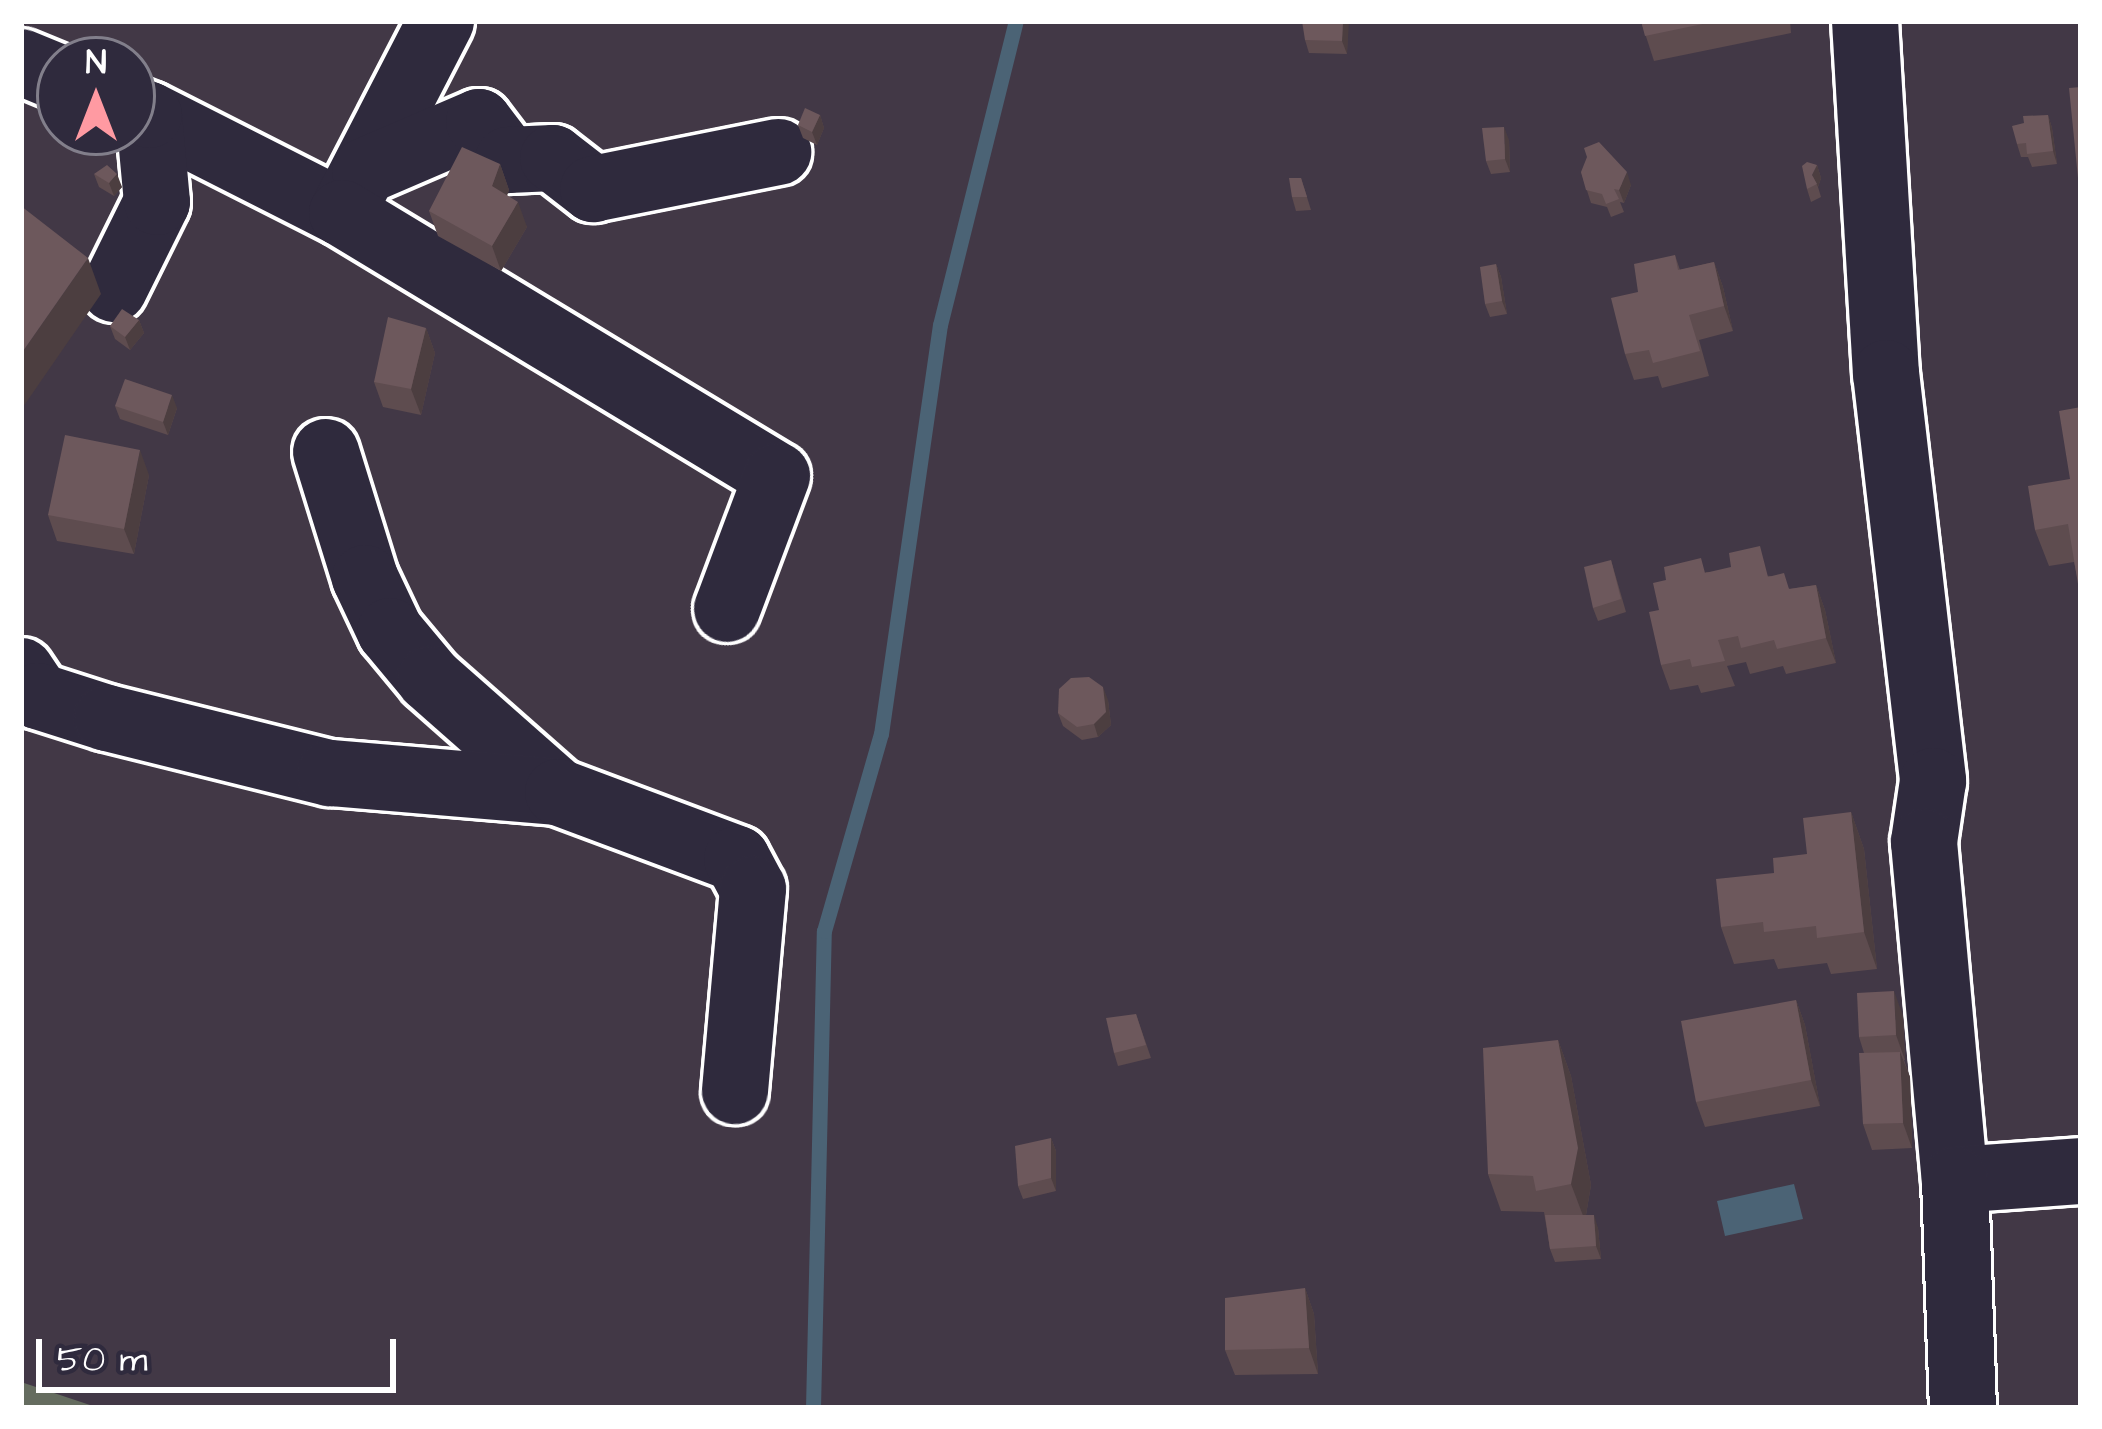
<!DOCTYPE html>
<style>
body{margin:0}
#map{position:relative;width:2102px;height:1429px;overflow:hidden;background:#423846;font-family:"Architects Daughter",sans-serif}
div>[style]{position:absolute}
.green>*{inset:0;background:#656c5f}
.water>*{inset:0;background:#4b6375}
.stream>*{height:15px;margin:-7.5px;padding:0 7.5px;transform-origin:7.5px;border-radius:7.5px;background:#4b6375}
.roads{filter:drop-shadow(3px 0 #fff) drop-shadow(-3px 0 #fff) drop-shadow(0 3px #fff) drop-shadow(0 -3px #fff)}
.minor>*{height:66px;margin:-33px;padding:0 33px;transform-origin:33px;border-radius:33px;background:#2f2a3d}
.wall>*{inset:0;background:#5e4c4f}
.shaded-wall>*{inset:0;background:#4c3e40}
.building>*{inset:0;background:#6d585c}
span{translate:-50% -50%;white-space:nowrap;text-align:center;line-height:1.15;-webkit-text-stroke:12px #2f2a3d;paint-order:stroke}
.frame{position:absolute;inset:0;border:24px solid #fff;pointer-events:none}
.north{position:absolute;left:36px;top:36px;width:120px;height:120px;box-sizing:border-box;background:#2f2a3d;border:3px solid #827f8b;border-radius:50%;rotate:0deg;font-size:33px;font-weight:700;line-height:48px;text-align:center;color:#fff}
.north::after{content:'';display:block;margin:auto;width:42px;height:54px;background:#ff9aa2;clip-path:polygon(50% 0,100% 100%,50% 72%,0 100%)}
.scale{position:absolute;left:36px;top:1339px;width:360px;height:54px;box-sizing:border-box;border:6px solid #fff;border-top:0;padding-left:15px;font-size:36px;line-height:42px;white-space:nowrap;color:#fff;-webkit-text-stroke:9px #2f2a3d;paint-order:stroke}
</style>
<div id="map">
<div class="green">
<div style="clip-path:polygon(21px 1382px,99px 1408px,21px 1408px)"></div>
</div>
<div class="water">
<div style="clip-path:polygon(1794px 1184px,1803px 1219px,1725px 1236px,1717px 1201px)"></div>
</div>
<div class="stream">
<div style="left:813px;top:1408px;width:477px;rotate:-88.7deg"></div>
<div style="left:824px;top:931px;width:205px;rotate:-73.9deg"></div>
<div style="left:881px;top:734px;width:413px;rotate:-81.8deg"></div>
<div style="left:940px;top:325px;width:313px;rotate:-76deg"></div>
</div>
<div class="roads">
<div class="minor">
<div style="left:1865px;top:21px;width:353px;rotate:86.6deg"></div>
<div style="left:1886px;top:373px;width:411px;rotate:83.4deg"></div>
<div style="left:1933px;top:781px;width:62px;rotate:98.4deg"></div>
<div style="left:1924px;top:842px;width:339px;rotate:84.8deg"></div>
<div style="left:1955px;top:1180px;width:126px;rotate:-4.1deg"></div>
<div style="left:21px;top:62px;width:42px;rotate:22.3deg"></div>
<div style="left:149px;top:115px;width:216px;rotate:26.9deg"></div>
<div style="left:342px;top:213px;width:216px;rotate:-62.7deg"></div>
<div style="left:365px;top:171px;width:124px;rotate:-23.3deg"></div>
<div style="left:479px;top:122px;width:48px;rotate:52.7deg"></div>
<div style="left:508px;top:160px;width:45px;rotate:-2.5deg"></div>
<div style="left:553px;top:158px;width:51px;rotate:37.8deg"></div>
<div style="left:593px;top:189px;width:189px;rotate:-11.3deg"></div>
<div style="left:342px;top:213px;width:508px;rotate:31.16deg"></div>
<div style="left:777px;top:476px;width:142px;rotate:110.6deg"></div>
<div style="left:114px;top:289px;width:97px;rotate:-63.7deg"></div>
<div style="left:157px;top:202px;width:87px;rotate:-95.3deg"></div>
<div style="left:149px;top:115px;width:18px;rotate:-158deg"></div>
<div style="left:326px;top:452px;width:132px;rotate:72.8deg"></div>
<div style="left:365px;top:578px;width:59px;rotate:64.7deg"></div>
<div style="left:390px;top:631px;width:62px;rotate:50.2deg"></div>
<div style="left:430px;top:679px;width:171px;rotate:41.4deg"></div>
<div style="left:21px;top:671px;width:30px;rotate:56deg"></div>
<div style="left:38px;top:696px;width:72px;rotate:17.7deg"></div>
<div style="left:107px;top:718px;width:230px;rotate:13.9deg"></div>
<div style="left:330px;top:773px;width:229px;rotate:4.8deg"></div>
<div style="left:558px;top:792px;width:191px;rotate:20.5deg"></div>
<div style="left:737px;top:859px;width:34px;rotate:62deg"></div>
<div style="left:753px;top:889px;width:203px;rotate:95.1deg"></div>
<div style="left:1955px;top:1180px;width:228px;rotate:88deg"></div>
</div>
</div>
<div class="wall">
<div style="clip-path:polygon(1348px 21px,1347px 54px,1309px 53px,1305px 40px)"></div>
<div style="clip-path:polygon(1641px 21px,1790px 21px,1791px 33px,1654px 61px)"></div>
<div style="clip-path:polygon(820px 115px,824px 128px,817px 145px,803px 138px,798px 125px)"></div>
<div style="clip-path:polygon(2048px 115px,2052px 128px,2057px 164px,2032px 167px,2028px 157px,2021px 157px,2017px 144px,2024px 123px)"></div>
<div style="clip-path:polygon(1509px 140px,1510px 172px,1491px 174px,1486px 161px)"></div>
<div style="clip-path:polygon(500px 164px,509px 190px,507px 195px,527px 227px,501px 271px,438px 236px,429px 211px)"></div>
<div style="clip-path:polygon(1817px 165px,1821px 178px,1818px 187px,1821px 197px,1811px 202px,1807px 189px)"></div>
<div style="clip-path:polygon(1581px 172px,1631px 185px,1624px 203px,1620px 202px,1624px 212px,1611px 217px,1607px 207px,1591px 203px)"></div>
<div style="clip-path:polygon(94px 174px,122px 187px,114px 196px,99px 187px)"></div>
<div style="clip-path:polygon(1301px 178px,1311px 210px,1296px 211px,1292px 197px)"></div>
<div style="clip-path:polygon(1675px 255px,1680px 270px,1714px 262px,1723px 287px,1733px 331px,1699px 340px,1709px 376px,1662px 388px,1658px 376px,1634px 380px,1625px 354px,1638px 292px)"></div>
<div style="clip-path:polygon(1496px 264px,1501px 277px,1507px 314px,1490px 317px,1485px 304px)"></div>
<div style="clip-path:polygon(139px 320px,144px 333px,130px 350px,115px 339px,110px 326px)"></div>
<div style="clip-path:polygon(426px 328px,435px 353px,421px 415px,383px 407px,374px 382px)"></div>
<div style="clip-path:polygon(115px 406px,177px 408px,168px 435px,120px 419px)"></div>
<div style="clip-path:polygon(2081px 407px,2081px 594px,2074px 562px,2049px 566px,2035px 530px,2070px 479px)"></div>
<div style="clip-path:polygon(149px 475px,134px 554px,57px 541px,48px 515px)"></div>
<div style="clip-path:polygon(1611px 560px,1626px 612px,1598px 621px,1593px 608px)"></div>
<div style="clip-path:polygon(1706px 572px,1771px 576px,1790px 589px,1816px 585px,1825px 610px,1836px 663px,1786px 674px,1783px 666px,1750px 674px,1746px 662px,1727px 666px,1735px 686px,1701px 693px,1698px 685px,1670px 690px,1661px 665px,1659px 610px)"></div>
<div style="clip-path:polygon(1108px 700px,1111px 725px,1098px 737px,1082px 740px,1063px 726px,1058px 713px)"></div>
<div style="clip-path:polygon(1851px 812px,1864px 849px,1877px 969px,1831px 974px,1827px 963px,1778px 969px,1774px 959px,1734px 964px,1721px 927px,1774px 873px,1807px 854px)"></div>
<div style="clip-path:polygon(1796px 1000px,1805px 1025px,1820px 1106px,1705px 1127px,1696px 1102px)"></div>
<div style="clip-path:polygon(1136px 1014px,1151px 1058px,1118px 1066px,1114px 1053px)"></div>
<div style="clip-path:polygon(1903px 1016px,1905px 1060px,1904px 1060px,1910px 1077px,1912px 1148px,1872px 1150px,1863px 1124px,1864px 1053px,1859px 1037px)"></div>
<div style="clip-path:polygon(1558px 1040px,1571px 1076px,1591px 1185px,1586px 1215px,1598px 1228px,1601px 1259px,1555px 1262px,1550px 1249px,1544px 1212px,1501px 1211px,1488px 1174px)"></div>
<div style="clip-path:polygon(1051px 1138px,1056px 1151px,1056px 1191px,1023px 1199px,1018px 1186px)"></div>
<div style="clip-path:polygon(1305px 1288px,1314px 1314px,1318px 1374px,1235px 1375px,1225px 1350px)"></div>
</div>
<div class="shaded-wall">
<div style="clip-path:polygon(1343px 21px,1349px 22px,1347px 54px,1342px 41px)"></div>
<div style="clip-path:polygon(820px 115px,824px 128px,817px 145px,812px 132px)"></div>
<div style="clip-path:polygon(2048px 115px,2052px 128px,2057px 164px,2053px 151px)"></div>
<div style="clip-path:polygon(1504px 127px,1509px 140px,1510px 172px,1505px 159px)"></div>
<div style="clip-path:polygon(500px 164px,509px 190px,501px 211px,492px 186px)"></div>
<div style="clip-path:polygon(1817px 165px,1821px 178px,1818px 187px,1812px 175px)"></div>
<div style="clip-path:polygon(1627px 172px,1631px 185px,1624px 203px,1619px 190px)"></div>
<div style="clip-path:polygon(117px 174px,122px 187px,114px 196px,109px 183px)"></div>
<div style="clip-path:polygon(518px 202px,527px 227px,501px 271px,492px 246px)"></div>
<div style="clip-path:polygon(88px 258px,101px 294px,21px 410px,21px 354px)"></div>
<div style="clip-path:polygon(1714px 262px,1723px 287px,1733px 331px,1724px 306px)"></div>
<div style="clip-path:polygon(1496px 264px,1501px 277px,1507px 314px,1502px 301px)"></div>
<div style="clip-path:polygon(139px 320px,144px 333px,130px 350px,125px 337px)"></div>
<div style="clip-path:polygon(426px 328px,435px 353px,421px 415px,411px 389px)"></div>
<div style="clip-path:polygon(172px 395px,177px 408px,168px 435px,163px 422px)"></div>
<div style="clip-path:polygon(140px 450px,149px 475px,134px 554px,124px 529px)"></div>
<div style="clip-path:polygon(1816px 585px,1825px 610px,1836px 663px,1826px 638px)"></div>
<div style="clip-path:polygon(1103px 687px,1108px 700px,1111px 725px,1098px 737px,1094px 724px)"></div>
<div style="clip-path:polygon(1851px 812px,1864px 849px,1877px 969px,1864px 932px)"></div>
<div style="clip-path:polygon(1894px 991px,1903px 1016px,1905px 1060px,1896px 1035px)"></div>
<div style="clip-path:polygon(1796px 1000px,1805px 1025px,1820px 1106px,1811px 1080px)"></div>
<div style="clip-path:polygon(1558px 1040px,1571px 1076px,1591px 1185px,1585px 1221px,1571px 1184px)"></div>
<div style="clip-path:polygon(1900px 1052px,1910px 1077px,1912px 1148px,1903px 1123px)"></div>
<div style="clip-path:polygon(1051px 1138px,1056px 1151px,1056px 1191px,1051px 1178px)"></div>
<div style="clip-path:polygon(1594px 1215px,1598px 1228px,1601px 1259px,1596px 1246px)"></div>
<div style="clip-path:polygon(1305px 1288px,1314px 1314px,1318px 1374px,1309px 1348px)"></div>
</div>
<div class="building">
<div style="clip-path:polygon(1302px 21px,1343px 21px,1342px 41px,1305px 40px)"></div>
<div style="clip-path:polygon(1641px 21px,1717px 21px,1645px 36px)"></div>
<div style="clip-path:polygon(2081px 87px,2081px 208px,2069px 88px)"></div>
<div style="clip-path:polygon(805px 108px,820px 115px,812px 132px,798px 125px)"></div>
<div style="clip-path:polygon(2048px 115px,2053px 151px,2027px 154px,2026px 143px,2017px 144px,2012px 126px,2024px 123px,2023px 116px)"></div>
<div style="clip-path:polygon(1504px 127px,1505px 159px,1486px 161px,1482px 128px)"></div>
<div style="clip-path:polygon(1599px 142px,1627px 172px,1619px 190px,1614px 189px,1619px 199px,1606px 204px,1602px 194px,1586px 190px,1581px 172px,1587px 157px,1584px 148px)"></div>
<div style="clip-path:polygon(462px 147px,500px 164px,492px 186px,518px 202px,492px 246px,429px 211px)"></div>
<div style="clip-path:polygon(1807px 162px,1817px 165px,1812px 175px,1817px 184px,1807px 189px,1802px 166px)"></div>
<div style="clip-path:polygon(107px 165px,117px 174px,109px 183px,94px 174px)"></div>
<div style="clip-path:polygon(1289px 178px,1301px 178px,1307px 197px,1292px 197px)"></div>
<div style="clip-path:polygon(21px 206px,88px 258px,21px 354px)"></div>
<div style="clip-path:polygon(1675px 255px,1678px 270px,1714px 262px,1724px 306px,1689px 315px,1700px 351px,1653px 363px,1649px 350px,1625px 354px,1611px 298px,1638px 292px,1634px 264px)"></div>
<div style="clip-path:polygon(1496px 264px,1502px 301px,1485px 304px,1480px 267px)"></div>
<div style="clip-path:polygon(122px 309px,139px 320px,125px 337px,110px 326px)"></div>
<div style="clip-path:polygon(388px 317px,426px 328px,411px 389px,374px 382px)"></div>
<div style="clip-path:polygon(125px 379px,172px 395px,163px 422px,115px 406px)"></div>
<div style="clip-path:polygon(2081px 407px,2081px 584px,2078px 584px,2068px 524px,2035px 530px,2028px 486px,2070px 479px,2059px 411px)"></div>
<div style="clip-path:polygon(65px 435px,140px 450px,124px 529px,48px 515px)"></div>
<div style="clip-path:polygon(1760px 546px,1768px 577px,1784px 573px,1789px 589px,1816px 585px,1826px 638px,1777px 649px,1774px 640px,1741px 648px,1738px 636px,1718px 640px,1725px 661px,1692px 667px,1690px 659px,1661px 665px,1649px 612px,1659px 610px,1653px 583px,1666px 580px,1664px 567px,1701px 558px,1705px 573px,1731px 567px,1729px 553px)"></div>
<div style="clip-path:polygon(1611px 560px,1621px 599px,1593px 608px,1584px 567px)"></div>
<div style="clip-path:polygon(1089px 677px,1103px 687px,1106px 712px,1094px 724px,1077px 727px,1058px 713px,1059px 689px,1071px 678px)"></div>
<div style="clip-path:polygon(1851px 812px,1864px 932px,1817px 938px,1816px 926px,1764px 932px,1763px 922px,1721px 927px,1716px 879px,1774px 873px,1773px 858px,1807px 854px,1803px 818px)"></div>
<div style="clip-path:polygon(1894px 991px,1896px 1035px,1859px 1037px,1857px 993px)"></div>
<div style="clip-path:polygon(1796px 1000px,1811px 1080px,1696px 1102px,1681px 1021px)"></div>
<div style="clip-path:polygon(1136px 1014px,1146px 1045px,1114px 1053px,1106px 1018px)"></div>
<div style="clip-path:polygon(1558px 1040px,1578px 1148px,1571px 1184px,1536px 1191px,1533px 1176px,1488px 1174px,1483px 1048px)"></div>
<div style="clip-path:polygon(1900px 1052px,1903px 1123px,1863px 1124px,1859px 1053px)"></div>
<div style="clip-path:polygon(1051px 1138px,1051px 1178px,1018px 1186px,1015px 1146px)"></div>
<div style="clip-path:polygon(1545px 1215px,1594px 1215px,1596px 1246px,1550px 1249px)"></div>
<div style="clip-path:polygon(1305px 1288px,1309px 1348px,1225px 1350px,1225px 1298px)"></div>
</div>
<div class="frame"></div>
<div class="north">N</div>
<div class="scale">50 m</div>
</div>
